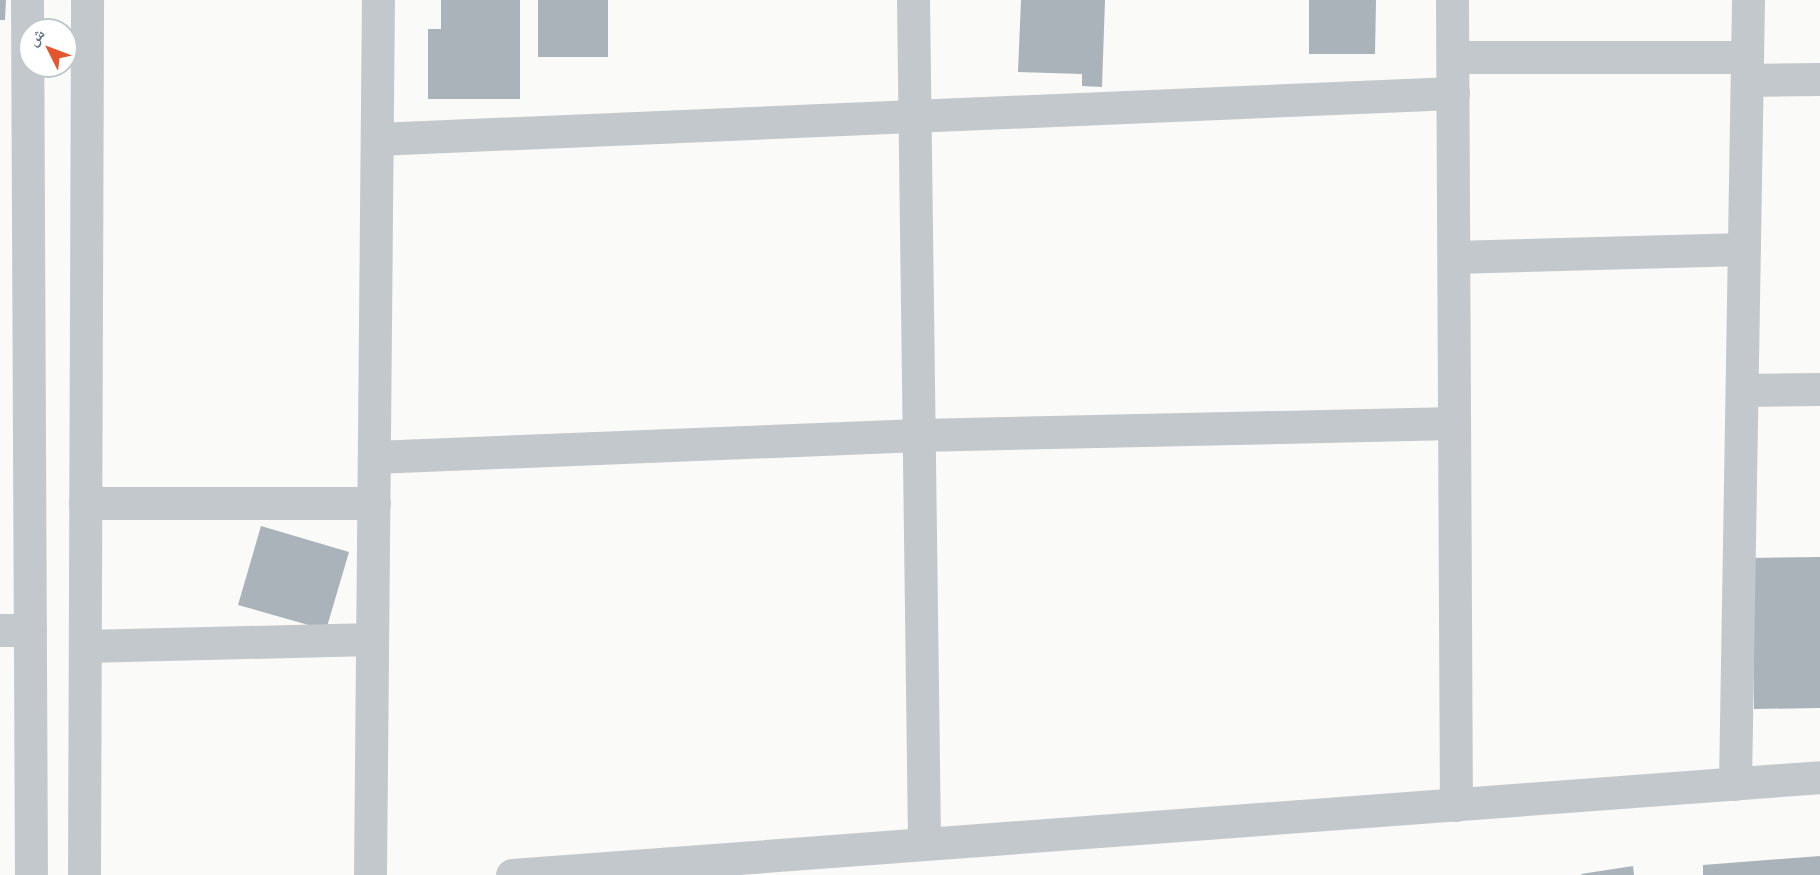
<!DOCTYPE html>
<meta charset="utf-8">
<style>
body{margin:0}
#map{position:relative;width:1820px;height:875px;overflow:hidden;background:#fafaf8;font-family:"Varela Round","Noto Naskh Arabic",sans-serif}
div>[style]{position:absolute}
.building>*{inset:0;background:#aab3b9}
.minor>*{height:33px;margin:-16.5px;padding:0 16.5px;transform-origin:16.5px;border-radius:16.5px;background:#c3c8cc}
span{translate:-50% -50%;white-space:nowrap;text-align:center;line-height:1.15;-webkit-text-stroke:6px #fff;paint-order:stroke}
.north{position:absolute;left:18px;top:18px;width:60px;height:60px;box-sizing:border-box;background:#fff;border:2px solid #c1c8cd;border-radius:50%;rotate:312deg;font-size:16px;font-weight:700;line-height:24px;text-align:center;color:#657683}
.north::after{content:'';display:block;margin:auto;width:21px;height:27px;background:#e4572e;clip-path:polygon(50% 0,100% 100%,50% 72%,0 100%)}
</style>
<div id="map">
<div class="building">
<div style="clip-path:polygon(0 0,6px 0,5px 20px,0 20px)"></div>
<div style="clip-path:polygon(441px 0,520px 0,520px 99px,428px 99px,428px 29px,441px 29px)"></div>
<div style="clip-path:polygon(538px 0,608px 0,608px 57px,538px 57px)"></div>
<div style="clip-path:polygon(1021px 0,1105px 0,1102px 87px,1082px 86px,1082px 74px,1018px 72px)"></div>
<div style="clip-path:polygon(1309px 0,1376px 0,1375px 54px,1309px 54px)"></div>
<div style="clip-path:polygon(261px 526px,349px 552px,326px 630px,238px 605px)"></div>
<div style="clip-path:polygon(1820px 557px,1820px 708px,1754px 709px,1752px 558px)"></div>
<div style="clip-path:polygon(1820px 856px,1820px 875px,1703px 875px,1703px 865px)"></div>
<div style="clip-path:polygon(1633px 866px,1634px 875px,1582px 875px,1581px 874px)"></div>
</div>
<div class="minor">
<div style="left:27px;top:0;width:875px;rotate:89.74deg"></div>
<div style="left:913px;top:0;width:844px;rotate:89.25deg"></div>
<div style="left:1452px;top:0;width:805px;rotate:89.72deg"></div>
<div style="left:1453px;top:57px;width:294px"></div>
<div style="left:1747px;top:80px;width:73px;rotate:-0.8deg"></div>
<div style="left:377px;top:139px;width:1077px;rotate:-2.45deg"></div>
<div style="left:1454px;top:257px;width:290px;rotate:-1.6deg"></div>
<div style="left:1742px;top:390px;width:78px;rotate:-0.7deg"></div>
<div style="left:374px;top:457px;width:545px;rotate:-2.31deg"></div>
<div style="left:919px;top:435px;width:535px;rotate:-1.28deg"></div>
<div style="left:85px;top:503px;width:289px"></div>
<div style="left:0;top:630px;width:30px"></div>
<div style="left:85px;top:646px;width:287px;rotate:-1.4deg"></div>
<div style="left:1735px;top:784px;width:784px;rotate:-89.05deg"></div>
<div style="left:84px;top:875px;width:875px;rotate:-89.8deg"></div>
<div style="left:370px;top:875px;width:875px;rotate:-89.48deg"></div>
<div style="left:512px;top:875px;width:1312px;rotate:-4.28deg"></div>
</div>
<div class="north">ش</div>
</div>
